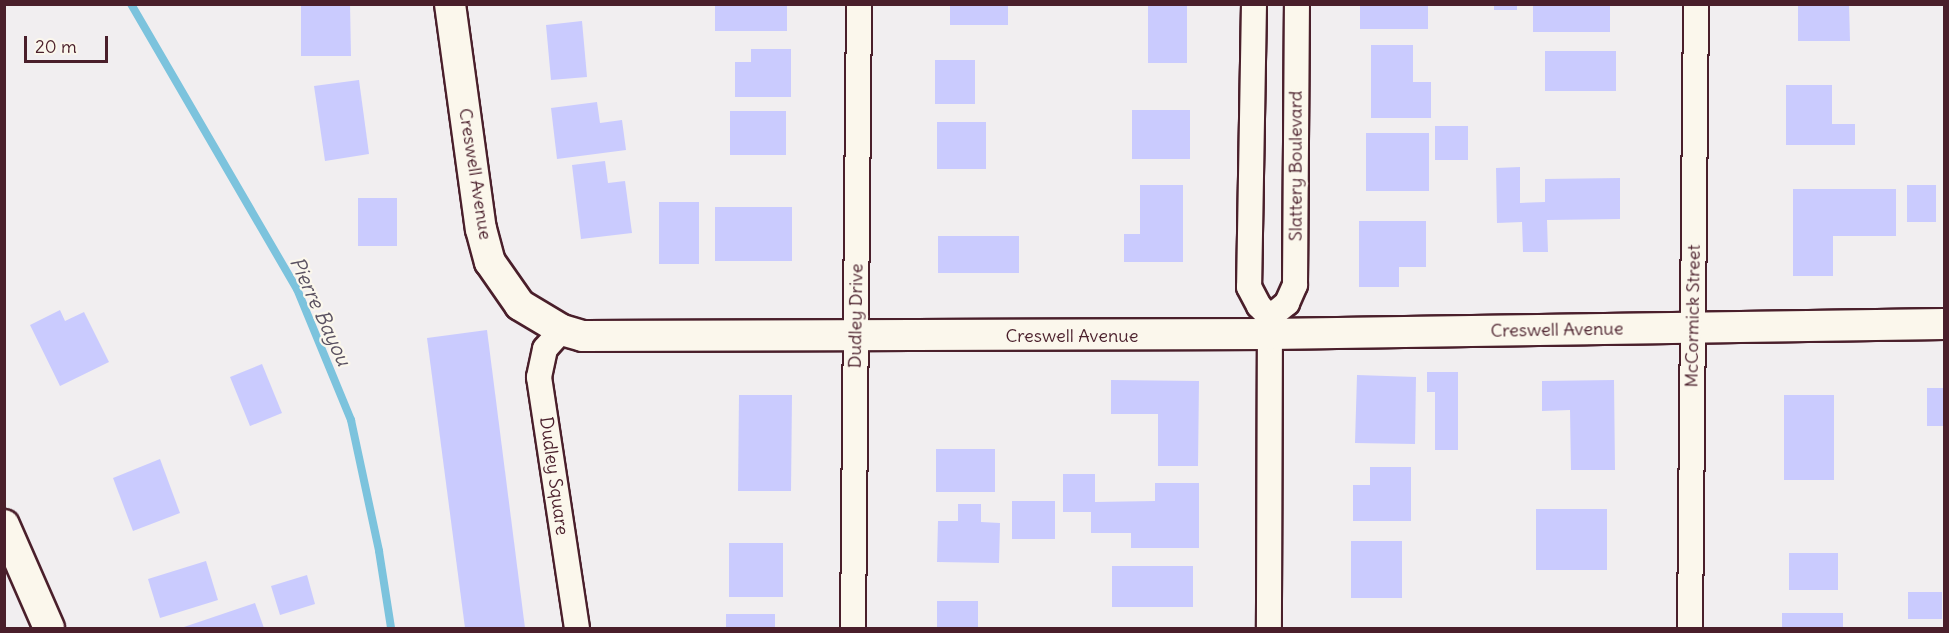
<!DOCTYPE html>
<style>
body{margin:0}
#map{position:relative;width:1949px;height:633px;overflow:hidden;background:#f1eef0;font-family:Delius,sans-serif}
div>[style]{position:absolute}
.stream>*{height:8px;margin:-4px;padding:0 4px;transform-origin:4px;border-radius:4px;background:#7cc3dd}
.building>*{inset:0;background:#cacbfe}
.roads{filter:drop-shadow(2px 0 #4a1f2b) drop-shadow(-2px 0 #4a1f2b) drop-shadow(0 2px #4a1f2b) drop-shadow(0 -2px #4a1f2b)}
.minor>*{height:24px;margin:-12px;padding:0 12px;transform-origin:12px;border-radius:12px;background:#fbf7ec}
.tertiary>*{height:30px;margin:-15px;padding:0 15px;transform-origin:15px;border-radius:15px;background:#fbf7ec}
span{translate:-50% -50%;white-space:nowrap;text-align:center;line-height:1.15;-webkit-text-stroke:4.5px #fbf7ec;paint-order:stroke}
.street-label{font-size:18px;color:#4a1f2b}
.water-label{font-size:20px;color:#595060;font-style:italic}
.frame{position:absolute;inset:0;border:6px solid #4a1f2b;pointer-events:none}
.scale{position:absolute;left:24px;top:36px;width:84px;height:27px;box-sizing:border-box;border:3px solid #4a1f2b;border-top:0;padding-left:8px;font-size:18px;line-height:21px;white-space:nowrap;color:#4a1f2b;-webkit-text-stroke:4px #fbf7ec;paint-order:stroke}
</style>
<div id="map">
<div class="stream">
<div style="left:131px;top:4px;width:330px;rotate:59.8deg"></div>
<div style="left:297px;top:289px;width:142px;rotate:67.6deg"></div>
<div style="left:351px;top:420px;width:134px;rotate:77.9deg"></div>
<div style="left:379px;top:551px;width:78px;rotate:81.1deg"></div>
</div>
<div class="building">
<div style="clip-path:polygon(301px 4px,350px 4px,351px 56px,301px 56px)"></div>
<div style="clip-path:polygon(715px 4px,787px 4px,787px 31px,715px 31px)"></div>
<div style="clip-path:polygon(950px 4px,1008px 4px,1008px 25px,950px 25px)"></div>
<div style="clip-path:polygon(1148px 4px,1187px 4px,1187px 63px,1148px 63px)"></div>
<div style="clip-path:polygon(1360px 4px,1428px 4px,1428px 29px,1360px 29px)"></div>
<div style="clip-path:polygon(1533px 4px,1610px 4px,1610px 32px,1533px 32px)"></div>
<div style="clip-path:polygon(1798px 4px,1849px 4px,1850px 41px,1798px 41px)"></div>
<div style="clip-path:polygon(1494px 5px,1517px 5px,1517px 10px,1494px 10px)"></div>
<div style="clip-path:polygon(582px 21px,587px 77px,551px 80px,546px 25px)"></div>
<div style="clip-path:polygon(1371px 45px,1413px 45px,1413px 82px,1431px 82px,1431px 118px,1371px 118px)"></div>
<div style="clip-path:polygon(751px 49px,791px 49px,791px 97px,735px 97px,735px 62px,751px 62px)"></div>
<div style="clip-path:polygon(1545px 51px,1616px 51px,1616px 91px,1545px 91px)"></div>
<div style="clip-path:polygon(935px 60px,975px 60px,975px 104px,935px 104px)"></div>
<div style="clip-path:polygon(359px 80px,369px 154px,325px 161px,314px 86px)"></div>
<div style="clip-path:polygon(1786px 85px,1832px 85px,1832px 124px,1855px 124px,1855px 145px,1786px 145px)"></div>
<div style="clip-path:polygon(597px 102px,600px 123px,622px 120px,626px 150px,557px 159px,551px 108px)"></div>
<div style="clip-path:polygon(1132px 110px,1190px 110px,1190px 159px,1132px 159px)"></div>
<div style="clip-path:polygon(730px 111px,786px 111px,786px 155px,730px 155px)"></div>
<div style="clip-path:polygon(937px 122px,986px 122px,986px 169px,937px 169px)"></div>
<div style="clip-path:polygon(1435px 126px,1468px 126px,1468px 160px,1435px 160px)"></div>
<div style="clip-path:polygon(1366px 133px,1429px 133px,1429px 191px,1366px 191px)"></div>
<div style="clip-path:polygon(605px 161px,608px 183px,625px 181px,632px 233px,581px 239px,572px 165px)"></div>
<div style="clip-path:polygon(1520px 167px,1520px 203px,1545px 202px,1545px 179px,1620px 178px,1620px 219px,1547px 220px,1548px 252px,1523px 252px,1522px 222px,1497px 223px,1496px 168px)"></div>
<div style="clip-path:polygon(1140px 185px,1183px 185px,1183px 262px,1124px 262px,1124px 234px,1140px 234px)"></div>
<div style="clip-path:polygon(1907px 185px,1936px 185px,1936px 222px,1907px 222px)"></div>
<div style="clip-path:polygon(1793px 189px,1896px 189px,1896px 236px,1833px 236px,1833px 276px,1793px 276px)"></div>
<div style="clip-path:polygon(358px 198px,397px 198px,397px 246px,358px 246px)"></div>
<div style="clip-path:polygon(659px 202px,699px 202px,699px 264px,659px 264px)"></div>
<div style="clip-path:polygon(715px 207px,792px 207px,792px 261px,715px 261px)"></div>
<div style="clip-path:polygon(1359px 221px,1426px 221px,1426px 267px,1399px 267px,1399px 287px,1359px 287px)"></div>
<div style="clip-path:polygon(938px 236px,1019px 236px,1019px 273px,938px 273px)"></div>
<div style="clip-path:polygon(60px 310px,65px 321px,84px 312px,109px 362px,60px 386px,30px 325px)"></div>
<div style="clip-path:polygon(487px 330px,525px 628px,465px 628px,427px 338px)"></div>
<div style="clip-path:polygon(262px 364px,282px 413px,250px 426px,230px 377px)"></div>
<div style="clip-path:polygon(1427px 372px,1458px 372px,1458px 450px,1435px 450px,1435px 392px,1427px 392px)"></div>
<div style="clip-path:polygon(1357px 375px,1416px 377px,1415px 444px,1355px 443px)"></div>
<div style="clip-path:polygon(1111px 380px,1199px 381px,1198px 466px,1158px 466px,1158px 414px,1111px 414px)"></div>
<div style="clip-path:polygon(1614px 380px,1615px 470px,1571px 470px,1570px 410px,1542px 411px,1542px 381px)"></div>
<div style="clip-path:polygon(1927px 388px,1944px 388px,1944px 426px,1927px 426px)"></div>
<div style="clip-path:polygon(739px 395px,792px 395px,791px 491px,738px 491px)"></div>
<div style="clip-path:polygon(1784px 395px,1834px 395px,1834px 480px,1784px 480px)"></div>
<div style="clip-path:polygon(936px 449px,995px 449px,995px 492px,936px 492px)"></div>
<div style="clip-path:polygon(160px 459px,180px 513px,133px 531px,113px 478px)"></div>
<div style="clip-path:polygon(1370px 467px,1411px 467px,1411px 521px,1353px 521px,1353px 485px,1370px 485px)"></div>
<div style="clip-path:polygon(1063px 474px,1095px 474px,1095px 502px,1155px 501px,1155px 483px,1199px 483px,1199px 548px,1131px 548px,1131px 533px,1091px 533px,1091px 512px,1063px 512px)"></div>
<div style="clip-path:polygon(1012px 501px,1055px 501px,1055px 539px,1012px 539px)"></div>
<div style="clip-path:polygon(958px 504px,981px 504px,981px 522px,1000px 523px,999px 563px,937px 562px,938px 521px,958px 521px)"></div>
<div style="clip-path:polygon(1536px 509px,1607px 509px,1607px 570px,1536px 570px)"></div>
<div style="clip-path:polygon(1351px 541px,1402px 541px,1402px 598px,1351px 598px)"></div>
<div style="clip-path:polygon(729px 543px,783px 543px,783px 597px,729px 597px)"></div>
<div style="clip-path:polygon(1789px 553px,1838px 553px,1838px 590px,1789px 590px)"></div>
<div style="clip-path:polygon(206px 561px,218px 600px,160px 618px,148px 579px)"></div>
<div style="clip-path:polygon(1112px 566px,1193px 566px,1193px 607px,1112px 607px)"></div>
<div style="clip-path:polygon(307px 575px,315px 604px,280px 615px,271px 586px)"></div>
<div style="clip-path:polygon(1908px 592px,1942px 592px,1942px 619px,1908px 619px)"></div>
<div style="clip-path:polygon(937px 601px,978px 601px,978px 628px,937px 628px)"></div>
<div style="clip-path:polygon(255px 603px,264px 628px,181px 628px)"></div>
<div style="clip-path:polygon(1782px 613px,1843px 613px,1843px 628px,1782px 628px)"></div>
<div style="clip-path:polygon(726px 614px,775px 614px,775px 628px,726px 628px)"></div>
</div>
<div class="roads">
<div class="minor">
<div style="left:1254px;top:4px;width:283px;rotate:91deg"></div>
<div style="left:1249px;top:287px;width:21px;rotate:62deg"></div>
<div style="left:1259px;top:306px;width:16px;rotate:45deg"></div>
<div style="left:1270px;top:317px;width:311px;rotate:90.2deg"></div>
<div style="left:1270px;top:317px;width:22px;rotate:-39deg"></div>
<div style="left:1287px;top:303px;width:20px;rotate:-66deg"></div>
<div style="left:1295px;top:285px;width:281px;rotate:-89.6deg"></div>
<div style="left:562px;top:330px;width:25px;rotate:132deg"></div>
<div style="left:545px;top:349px;width:29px;rotate:102deg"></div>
<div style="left:539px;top:377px;width:254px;rotate:81.4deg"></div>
<div style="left:853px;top:628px;width:624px;rotate:-89.45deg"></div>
<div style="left:1690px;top:628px;width:624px;rotate:-89.45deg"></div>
</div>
<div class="tertiary">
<div style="left:450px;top:4px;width:227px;rotate:82.2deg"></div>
<div style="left:481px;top:229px;width:34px;rotate:75deg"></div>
<div style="left:490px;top:262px;width:52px;rotate:55.1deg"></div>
<div style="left:520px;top:305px;width:49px;rotate:30.8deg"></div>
<div style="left:562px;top:330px;width:22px;rotate:16deg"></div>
<div style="left:583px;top:336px;width:687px;rotate:-0.17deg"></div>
<div style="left:1270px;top:334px;width:674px;rotate:-0.85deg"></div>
<div style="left:4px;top:525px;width:112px;rotate:66.4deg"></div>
</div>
</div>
<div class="street-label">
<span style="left:1296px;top:166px;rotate:-90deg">Slattery Boulevard</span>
<span style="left:475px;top:174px;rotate:81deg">Creswell Avenue</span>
<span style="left:856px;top:316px;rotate:-89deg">Dudley Drive</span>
<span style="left:1693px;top:316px;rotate:-89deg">McCormick Street</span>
<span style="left:1557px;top:330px;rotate:-1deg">Creswell Avenue</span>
<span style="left:1072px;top:336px">Creswell Avenue</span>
<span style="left:554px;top:476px;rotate:82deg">Dudley Square</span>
</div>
<div class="water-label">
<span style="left:321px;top:311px;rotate:65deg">Pierre Bayou</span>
</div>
<div class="frame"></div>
<div class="scale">20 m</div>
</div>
